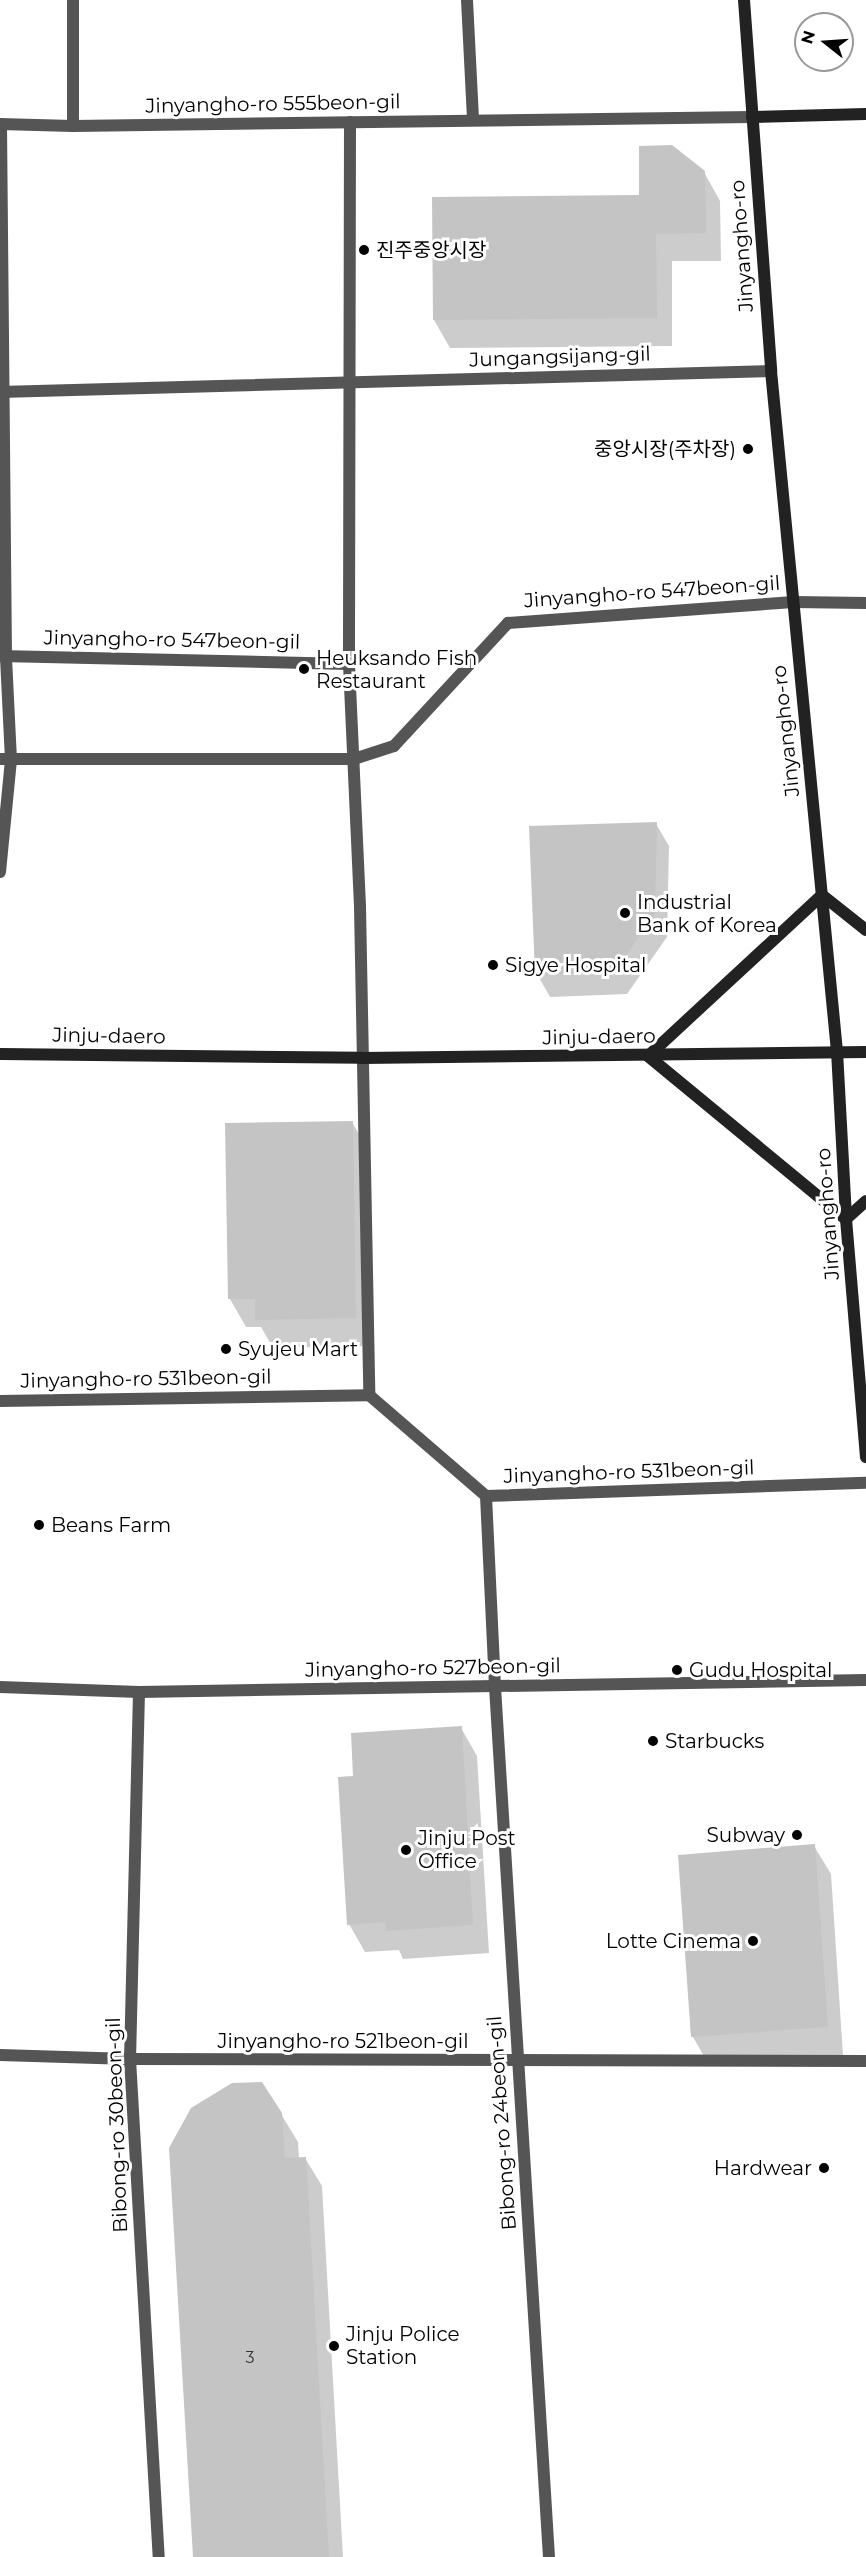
<!DOCTYPE html>
<meta charset="utf-8">
<style>
body{margin:0}
#map{position:relative;width:866px;height:2557px;overflow:hidden;background:#fff;font-family:Montserrat,"Noto Sans KR",sans-serif}
div>[style]{position:absolute}
.shadow>*{inset:0;background:#0003}
.building>*{inset:0;background:#c4c4c4}
.street>*{height:12px;margin:-6px;padding:0 6px;transform-origin:6px;border-radius:6px;background:#555}
.secondary>*{height:12px;margin:-6px;padding:0 6px;transform-origin:6px;border-radius:6px;background:#222}
.dots>*{width:16px;height:16px;translate:-50% -50%;box-sizing:border-box;border:3px solid #fff;border-radius:50%}
span{translate:-50% -50%;white-space:nowrap;text-align:center;line-height:1.15;-webkit-text-stroke:6px #fff;paint-order:stroke}
.number-label{font-size:16px;color:#313131}
.number-label span{-webkit-text-stroke-width:0}
.street-label{font-size:20px;color:#000}
.poi-label{font-size:20px;color:#000}
.left{translate:0 -50%;text-align:left}
.right{translate:-100% -50%;text-align:right}
.north{position:absolute;left:794px;top:12px;width:60px;height:60px;box-sizing:border-box;background:#fff;border:2px solid #999;border-radius:50%;rotate:287deg;font-size:16px;font-weight:700;line-height:24px;text-align:center;color:#000}
.north::after{content:'';display:block;margin:auto;width:21px;height:27px;background:#000;clip-path:polygon(50% 0,100% 100%,50% 72%,0 100%)}
</style>
<div id="map">
<div class="shadow">
<div style="clip-path:polygon(704px 172px,720px 201px,721px 261px,672px 261px,672px 346px,450px 348px,434px 320px,641px 196px)"></div>
<div style="clip-path:polygon(656px 824px,669px 846px,667px 937px,627px 994px,550px 997px,537px 974px)"></div>
<div style="clip-path:polygon(352px 1122px,368px 1150px,372px 1346px,273px 1348px,261px 1327px,246px 1327px,230px 1299px)"></div>
<div style="clip-path:polygon(461px 1728px,477px 1756px,489px 1953px,403px 1959px,399px 1950px,365px 1952px,349px 1924px,355px 1778px)"></div>
<div style="clip-path:polygon(814px 1846px,831px 1874px,843px 2055px,709px 2065px,693px 2037px,680px 1856px)"></div>
<div style="clip-path:polygon(281px 2114px,298px 2142px,299px 2159px,305px 2158px,322px 2186px,343px 2557px,194px 2557px)"></div>
</div>
<div class="building">
<div style="clip-path:polygon(672px 145px,705px 171px,706px 233px,656px 234px,657px 318px,433px 320px,432px 197px,639px 195px,639px 146px)"></div>
<div style="clip-path:polygon(657px 822px,655px 914px,614px 972px,535px 975px,529px 826px)"></div>
<div style="clip-path:polygon(353px 1121px,356px 1318px,255px 1320px,255px 1299px,228px 1299px,225px 1123px)"></div>
<div style="clip-path:polygon(462px 1726px,473px 1925px,386px 1931px,385px 1922px,347px 1925px,338px 1777px,353px 1776px,351px 1733px)"></div>
<div style="clip-path:polygon(815px 1844px,828px 2027px,691px 2037px,678px 1855px)"></div>
<div style="clip-path:polygon(262px 2082px,282px 2113px,285px 2158px,306px 2157px,329px 2557px,193px 2557px,169px 2148px,191px 2108px,232px 2083px)"></div>
</div>
<div class="street">
<div style="left:73px;top:0;width:126px;rotate:90deg"></div>
<div style="left:467px;top:0;width:120px;rotate:87.1deg"></div>
<div style="left:350px;top:122px;width:542px;rotate:90.11deg"></div>
<div style="left:349px;top:664px;width:243px;rotate:87.4deg"></div>
<div style="left:360px;top:907px;width:488px;rotate:88.9deg"></div>
<div style="left:0;top:124px;width:73px;rotate:1.6deg"></div>
<div style="left:73px;top:126px;width:679px;rotate:-0.76deg"></div>
<div style="left:0;top:392px;width:771px;rotate:-1.56deg"></div>
<div style="left:0;top:656px;width:349px;rotate:1.3deg"></div>
<div style="left:0;top:759px;width:354px"></div>
<div style="left:354px;top:759px;width:42px;rotate:-18deg"></div>
<div style="left:394px;top:746px;width:168px;rotate:-47.2deg"></div>
<div style="left:508px;top:623px;width:286px;rotate:-4.2deg"></div>
<div style="left:793px;top:602px;width:73px;rotate:0.8deg"></div>
<div style="left:0;top:872px;width:113px;rotate:-84.4deg"></div>
<div style="left:11px;top:760px;width:104px;rotate:-92.8deg"></div>
<div style="left:6px;top:656px;width:532px;rotate:-90.54deg"></div>
<div style="left:0;top:1401px;width:369px;rotate:-0.9deg"></div>
<div style="left:369px;top:1395px;width:155px;rotate:40.8deg"></div>
<div style="left:486px;top:1496px;width:380px;rotate:-2deg"></div>
<div style="left:486px;top:1496px;width:191px;rotate:87.3deg"></div>
<div style="left:495px;top:1687px;width:872px;rotate:86.45deg"></div>
<div style="left:0;top:1687px;width:139px;rotate:2.1deg"></div>
<div style="left:139px;top:1692px;width:727px;rotate:-0.95deg"></div>
<div style="left:139px;top:1692px;width:367px;rotate:91.4deg"></div>
<div style="left:130px;top:2059px;width:499px;rotate:86.7deg"></div>
<div style="left:0;top:2055px;width:130px;rotate:1.8deg"></div>
<div style="left:130px;top:2059px;width:736px;rotate:0.16deg"></div>
</div>
<div class="secondary">
<div style="left:744px;top:0;width:372px;rotate:85.8deg"></div>
<div style="left:771px;top:371px;width:683px;rotate:84.46deg"></div>
<div style="left:837px;top:1051px;width:168px;rotate:86.9deg"></div>
<div style="left:846px;top:1219px;width:239px;rotate:85.2deg"></div>
<div style="left:752px;top:117px;width:114px;rotate:-1.5deg"></div>
<div style="left:866px;top:930px;width:56px;rotate:-141.5deg"></div>
<div style="left:822px;top:895px;width:237px;rotate:137.2deg"></div>
<div style="left:648px;top:1056px;width:256px;rotate:39.5deg"></div>
<div style="left:846px;top:1219px;width:27px;rotate:-42deg"></div>
<div style="left:0;top:1054px;width:362px;rotate:0.6deg"></div>
<div style="left:362px;top:1058px;width:504px;rotate:-0.68deg"></div>
</div>
<div class="dots">
<div style="left:364px;top:250px;background:#000"></div>
<div style="left:748px;top:449px;background:#000"></div>
<div style="left:304px;top:669px;background:#000"></div>
<div style="left:625px;top:913px;background:#000"></div>
<div style="left:493px;top:965px;background:#000"></div>
<div style="left:226px;top:1349px;background:#000"></div>
<div style="left:39px;top:1525px;background:#000"></div>
<div style="left:677px;top:1670px;background:#000"></div>
<div style="left:653px;top:1741px;background:#000"></div>
<div style="left:797px;top:1835px;background:#000"></div>
<div style="left:406px;top:1850px;background:#000"></div>
<div style="left:753px;top:1941px;background:#000"></div>
<div style="left:824px;top:2168px;background:#000"></div>
<div style="left:334px;top:2346px;background:#000"></div>
</div>
<div class="number-label">
<span style="left:250px;top:2358px">3</span>
</div>
<div class="street-label">
<span style="left:273px;top:104px;rotate:-1deg">Jinyangho-ro 555beon-gil</span>
<span style="left:742px;top:246px;rotate:-94deg">Jinyangho-ro</span>
<span style="left:560px;top:357px;rotate:-2deg">Jungangsijang-gil</span>
<span style="left:652px;top:592px;rotate:-4deg">Jinyangho-ro 547beon-gil</span>
<span style="left:172px;top:640px;rotate:1deg">Jinyangho-ro 547beon-gil</span>
<span style="left:786px;top:731px;rotate:-96deg">Jinyangho-ro</span>
<span style="left:109px;top:1036px;rotate:1deg">Jinju-daero</span>
<span style="left:599px;top:1037px;rotate:-1deg">Jinju-daero</span>
<span style="left:828px;top:1214px;rotate:-94deg">Jinyangho-ro</span>
<span style="left:146px;top:1379px;rotate:-1deg">Jinyangho-ro 531beon-gil</span>
<span style="left:629px;top:1472px;rotate:-2deg">Jinyangho-ro 531beon-gil</span>
<span style="left:433px;top:1668px;rotate:-1deg">Jinyangho-ro 527beon-gil</span>
<span style="left:343px;top:2041px">Jinyangho-ro 521beon-gil</span>
<span style="left:502px;top:2123px;rotate:-94deg">Bibong-ro 24beon-gil</span>
<span style="left:117px;top:2125px;rotate:-92deg">Bibong-ro 30beon-gil</span>
</div>
<div class="poi-label">
<span class="left" style="left:376px;top:250px">진주중앙시장</span>
<span class="right" style="left:736px;top:449px">중앙시장(주차장)</span>
<span class="left" style="left:316px;top:670px">Heuksando Fish<br>Restaurant</span>
<span class="left" style="left:637px;top:914px">Industrial<br>Bank of Korea</span>
<span class="left" style="left:505px;top:965px">Sigye Hospital</span>
<span class="left" style="left:238px;top:1349px">Syujeu Mart</span>
<span class="left" style="left:51px;top:1525px">Beans Farm</span>
<span class="left" style="left:689px;top:1670px">Gudu Hospital</span>
<span class="left" style="left:665px;top:1741px">Starbucks</span>
<span class="right" style="left:785px;top:1835px">Subway</span>
<span class="left" style="left:418px;top:1850px">Jinju Post<br>Office</span>
<span class="right" style="left:741px;top:1941px">Lotte Cinema</span>
<span class="right" style="left:812px;top:2168px">Hardwear</span>
<span class="left" style="left:346px;top:2346px">Jinju Police<br>Station</span>
</div>
<div class="north">N</div>
</div>
